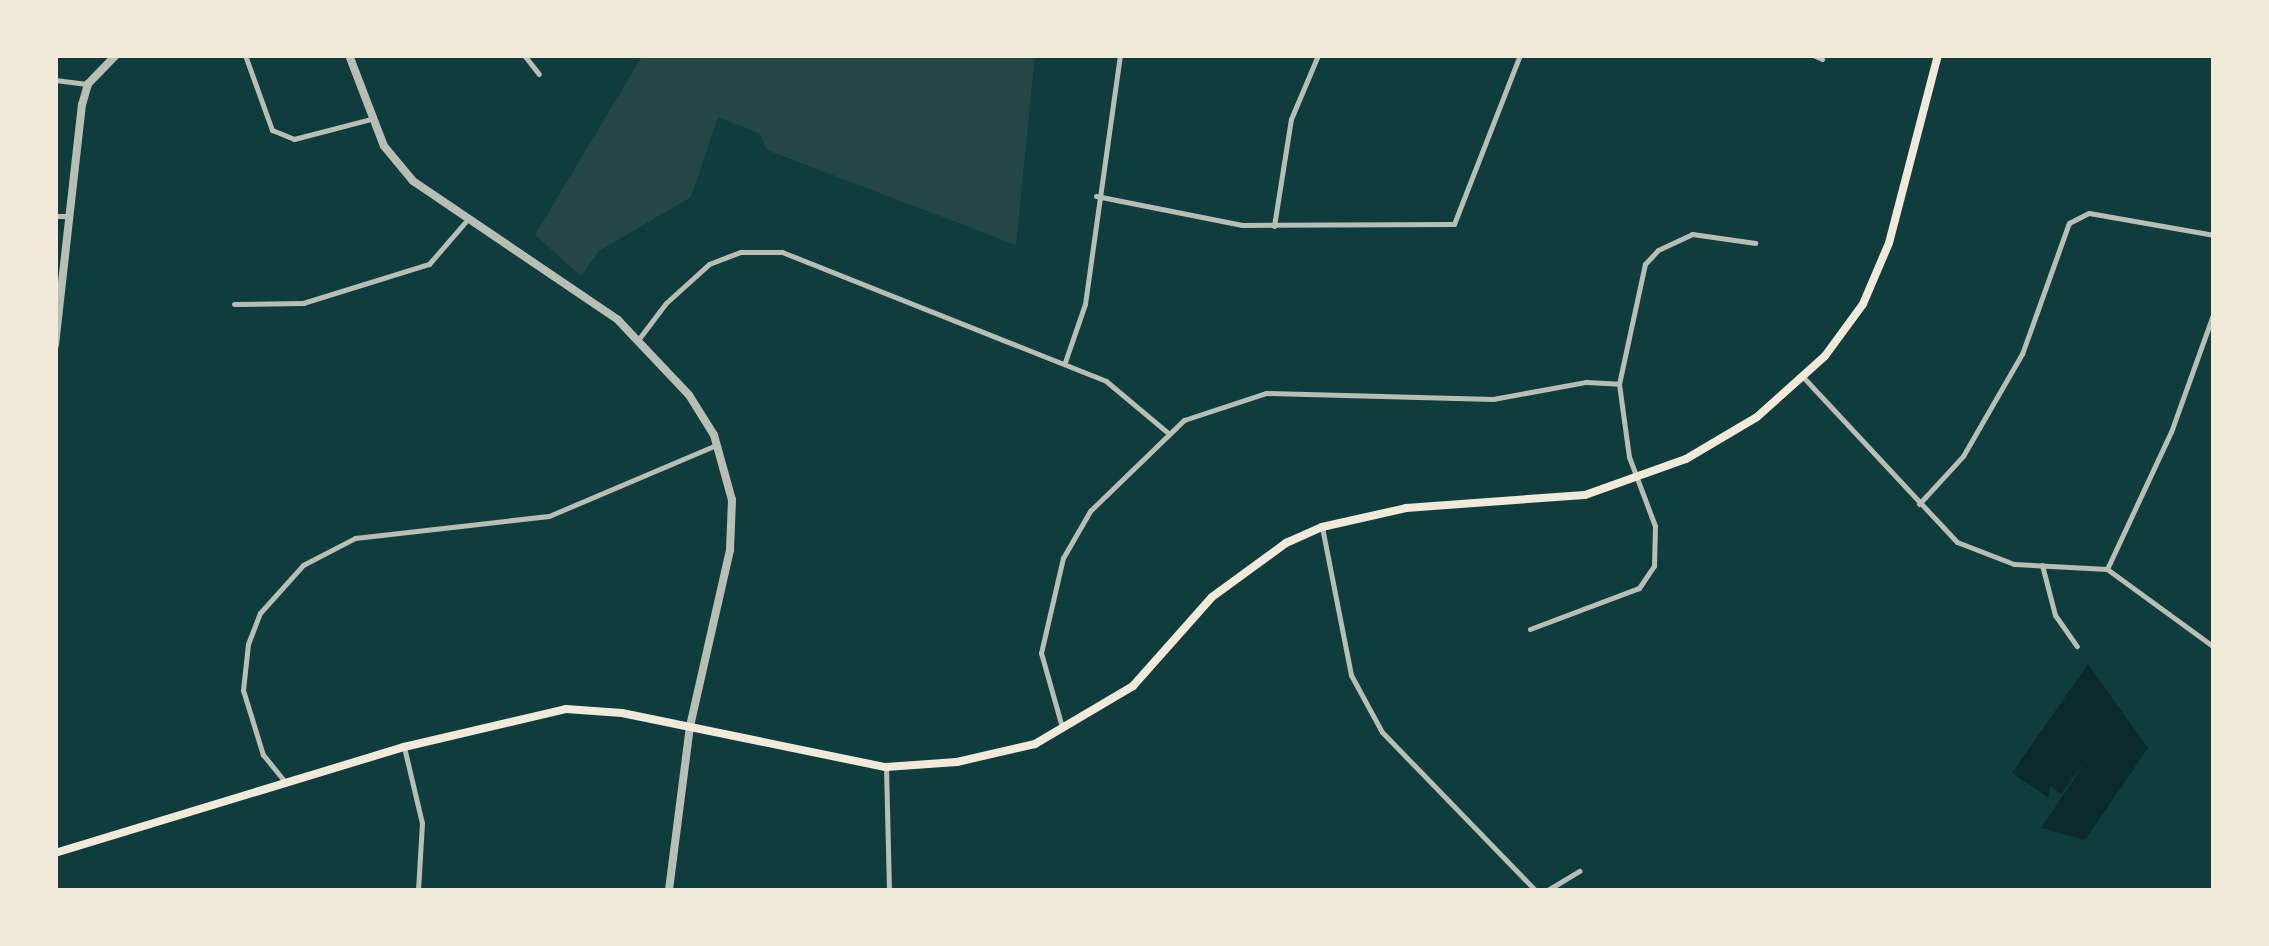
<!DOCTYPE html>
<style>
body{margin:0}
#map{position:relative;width:2269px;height:946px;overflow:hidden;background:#0f3d3e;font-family:Arial,sans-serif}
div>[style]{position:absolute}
.green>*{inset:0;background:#244646}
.water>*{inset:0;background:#0a2a2b}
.minor>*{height:5px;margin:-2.5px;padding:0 2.5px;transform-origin:2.5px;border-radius:2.5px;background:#b8beb3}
.tertiary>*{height:8px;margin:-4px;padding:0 4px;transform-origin:4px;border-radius:4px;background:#b8beb3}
.secondary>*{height:8px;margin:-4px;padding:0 4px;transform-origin:4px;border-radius:4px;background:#f1e9da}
span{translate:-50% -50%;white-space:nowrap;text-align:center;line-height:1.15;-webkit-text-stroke:9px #f1e9da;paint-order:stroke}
.frame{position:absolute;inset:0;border:58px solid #f1e9da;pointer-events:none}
</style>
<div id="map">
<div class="green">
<div style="clip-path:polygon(643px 55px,1035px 55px,1016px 245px,767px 150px,760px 134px,718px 117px,691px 197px,599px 251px,581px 276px,535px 235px)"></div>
</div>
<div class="water">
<div style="clip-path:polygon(2088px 664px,2148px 748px,2085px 840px,2041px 828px,2090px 755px,2061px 794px,2050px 786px,2049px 798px,2012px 773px)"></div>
</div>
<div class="minor">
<div style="left:245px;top:55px;width:80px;rotate:70.2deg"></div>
<div style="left:272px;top:130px;width:24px;rotate:22deg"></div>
<div style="left:294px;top:139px;width:80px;rotate:-14.6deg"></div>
<div style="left:524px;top:55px;width:24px;rotate:52deg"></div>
<div style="left:1813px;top:55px;width:10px;rotate:24deg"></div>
<div style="left:55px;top:80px;width:32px;rotate:7deg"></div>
<div style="left:1096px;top:196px;width:149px;rotate:11.2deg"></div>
<div style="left:1242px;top:225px;width:212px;rotate:-0.3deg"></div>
<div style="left:1454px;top:224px;width:181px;rotate:-68.7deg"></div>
<div style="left:55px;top:216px;width:14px"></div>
<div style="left:1274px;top:226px;width:108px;rotate:-81deg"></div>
<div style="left:1291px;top:119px;width:69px;rotate:-67.1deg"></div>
<div style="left:234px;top:304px;width:69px;rotate:-0.8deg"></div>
<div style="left:303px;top:303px;width:132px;rotate:-17.2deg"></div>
<div style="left:429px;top:264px;width:58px;rotate:-49.2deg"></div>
<div style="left:638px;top:340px;width:46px;rotate:-52.9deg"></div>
<div style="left:666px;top:303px;width:58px;rotate:-42.2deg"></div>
<div style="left:709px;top:264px;width:34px;rotate:-21deg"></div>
<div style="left:741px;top:252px;width:41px"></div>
<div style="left:782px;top:252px;width:349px;rotate:21.7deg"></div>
<div style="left:1106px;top:381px;width:80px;rotate:39.9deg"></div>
<div style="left:1065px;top:362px;width:61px;rotate:-71deg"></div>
<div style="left:1085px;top:304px;width:251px;rotate:-82deg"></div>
<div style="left:1804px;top:378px;width:224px;rotate:47deg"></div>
<div style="left:1957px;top:542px;width:61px;rotate:21.1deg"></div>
<div style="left:2014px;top:564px;width:93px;rotate:3.1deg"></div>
<div style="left:2107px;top:569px;width:132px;rotate:36.1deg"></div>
<div style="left:1919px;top:504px;width:65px;rotate:-47.5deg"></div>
<div style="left:1963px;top:456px;width:118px;rotate:-60deg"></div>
<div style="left:2022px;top:354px;width:139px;rotate:-70.3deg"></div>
<div style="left:2069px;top:223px;width:22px;rotate:-27deg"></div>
<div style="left:2089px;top:213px;width:127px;rotate:10deg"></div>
<div style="left:1322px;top:527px;width:151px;rotate:78.9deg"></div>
<div style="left:1351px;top:675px;width:65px;rotate:61.5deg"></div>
<div style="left:1382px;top:732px;width:221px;rotate:45.9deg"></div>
<div style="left:2042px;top:565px;width:52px;rotate:75.4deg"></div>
<div style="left:2055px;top:615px;width:38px;rotate:55deg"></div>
<div style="left:2107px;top:569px;width:151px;rotate:-65deg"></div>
<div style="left:2171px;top:432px;width:127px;rotate:-70.3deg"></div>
<div style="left:1530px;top:629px;width:116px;rotate:-20.6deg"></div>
<div style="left:1639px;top:588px;width:27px;rotate:-56deg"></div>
<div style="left:1654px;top:566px;width:40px;rotate:-88.6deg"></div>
<div style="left:1655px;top:526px;width:74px;rotate:-110.6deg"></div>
<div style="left:1629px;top:457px;width:74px;rotate:-97.8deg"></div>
<div style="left:1619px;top:384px;width:123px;rotate:-77.8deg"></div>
<div style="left:1645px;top:264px;width:19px;rotate:-47deg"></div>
<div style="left:1658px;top:250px;width:38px;rotate:-25deg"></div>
<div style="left:1692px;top:234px;width:64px;rotate:8.1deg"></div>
<div style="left:1062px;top:727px;width:77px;rotate:-105.8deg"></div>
<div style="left:1041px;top:653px;width:98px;rotate:-77deg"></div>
<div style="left:1063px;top:558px;width:54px;rotate:-60.1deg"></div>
<div style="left:1090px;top:511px;width:131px;rotate:-44.1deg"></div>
<div style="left:1184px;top:420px;width:86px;rotate:-18.2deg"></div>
<div style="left:1266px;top:393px;width:227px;rotate:1.5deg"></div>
<div style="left:1493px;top:399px;width:95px;rotate:-10.4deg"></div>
<div style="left:1586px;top:382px;width:33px;rotate:3deg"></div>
<div style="left:404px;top:747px;width:78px;rotate:76.7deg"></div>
<div style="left:422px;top:823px;width:68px;rotate:93.4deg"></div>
<div style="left:886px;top:767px;width:124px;rotate:88.6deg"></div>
<div style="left:286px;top:783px;width:36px;rotate:-129deg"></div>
<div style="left:263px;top:755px;width:68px;rotate:-107.1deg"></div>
<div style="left:243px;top:690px;width:46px;rotate:-83.8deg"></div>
<div style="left:248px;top:644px;width:33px;rotate:-69deg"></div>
<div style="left:260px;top:613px;width:64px;rotate:-48.1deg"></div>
<div style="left:303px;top:565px;width:59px;rotate:-27.4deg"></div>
<div style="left:355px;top:538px;width:195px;rotate:-6.5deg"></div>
<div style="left:549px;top:516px;width:181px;rotate:-23deg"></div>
<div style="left:1546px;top:891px;width:39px;rotate:-31deg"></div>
</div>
<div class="tertiary">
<div style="left:349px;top:55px;width:97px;rotate:69deg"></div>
<div style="left:384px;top:146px;width:45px;rotate:50.4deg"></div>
<div style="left:413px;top:181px;width:248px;rotate:34.1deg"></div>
<div style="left:618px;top:320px;width:103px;rotate:46.6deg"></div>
<div style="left:689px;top:395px;width:47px;rotate:58deg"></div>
<div style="left:714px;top:435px;width:67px;rotate:74.5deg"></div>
<div style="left:732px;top:500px;width:50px;rotate:92.3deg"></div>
<div style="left:730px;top:550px;width:180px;rotate:102.8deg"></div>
<div style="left:690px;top:726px;width:166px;rotate:97.3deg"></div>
<div style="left:55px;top:345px;width:242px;rotate:-83.6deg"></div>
<div style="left:82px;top:105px;width:22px;rotate:-74deg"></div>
<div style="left:88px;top:84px;width:40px;rotate:-46deg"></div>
</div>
<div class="secondary">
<div style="left:55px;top:853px;width:365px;rotate:-16.9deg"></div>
<div style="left:404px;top:747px;width:166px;rotate:-13.2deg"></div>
<div style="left:566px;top:709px;width:56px;rotate:4.1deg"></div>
<div style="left:622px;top:713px;width:269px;rotate:11.6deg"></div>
<div style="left:886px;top:767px;width:71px;rotate:-4deg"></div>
<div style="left:957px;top:762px;width:80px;rotate:-13deg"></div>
<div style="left:1035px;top:744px;width:114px;rotate:-30.6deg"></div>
<div style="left:1133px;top:686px;width:119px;rotate:-48.4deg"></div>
<div style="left:1212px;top:597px;width:92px;rotate:-36.1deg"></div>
<div style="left:1286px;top:543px;width:39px;rotate:-24deg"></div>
<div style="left:1322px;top:527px;width:86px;rotate:-12.7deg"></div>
<div style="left:1406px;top:508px;width:179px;rotate:-4.2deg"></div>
<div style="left:1585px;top:495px;width:107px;rotate:-19.6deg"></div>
<div style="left:1686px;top:459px;width:82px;rotate:-30.6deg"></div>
<div style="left:1757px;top:417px;width:91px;rotate:-41.9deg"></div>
<div style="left:1825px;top:356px;width:64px;rotate:-53.8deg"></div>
<div style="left:1863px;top:304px;width:66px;rotate:-66.9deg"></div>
<div style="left:1889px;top:243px;width:194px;rotate:-75.4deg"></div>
</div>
<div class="frame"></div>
</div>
